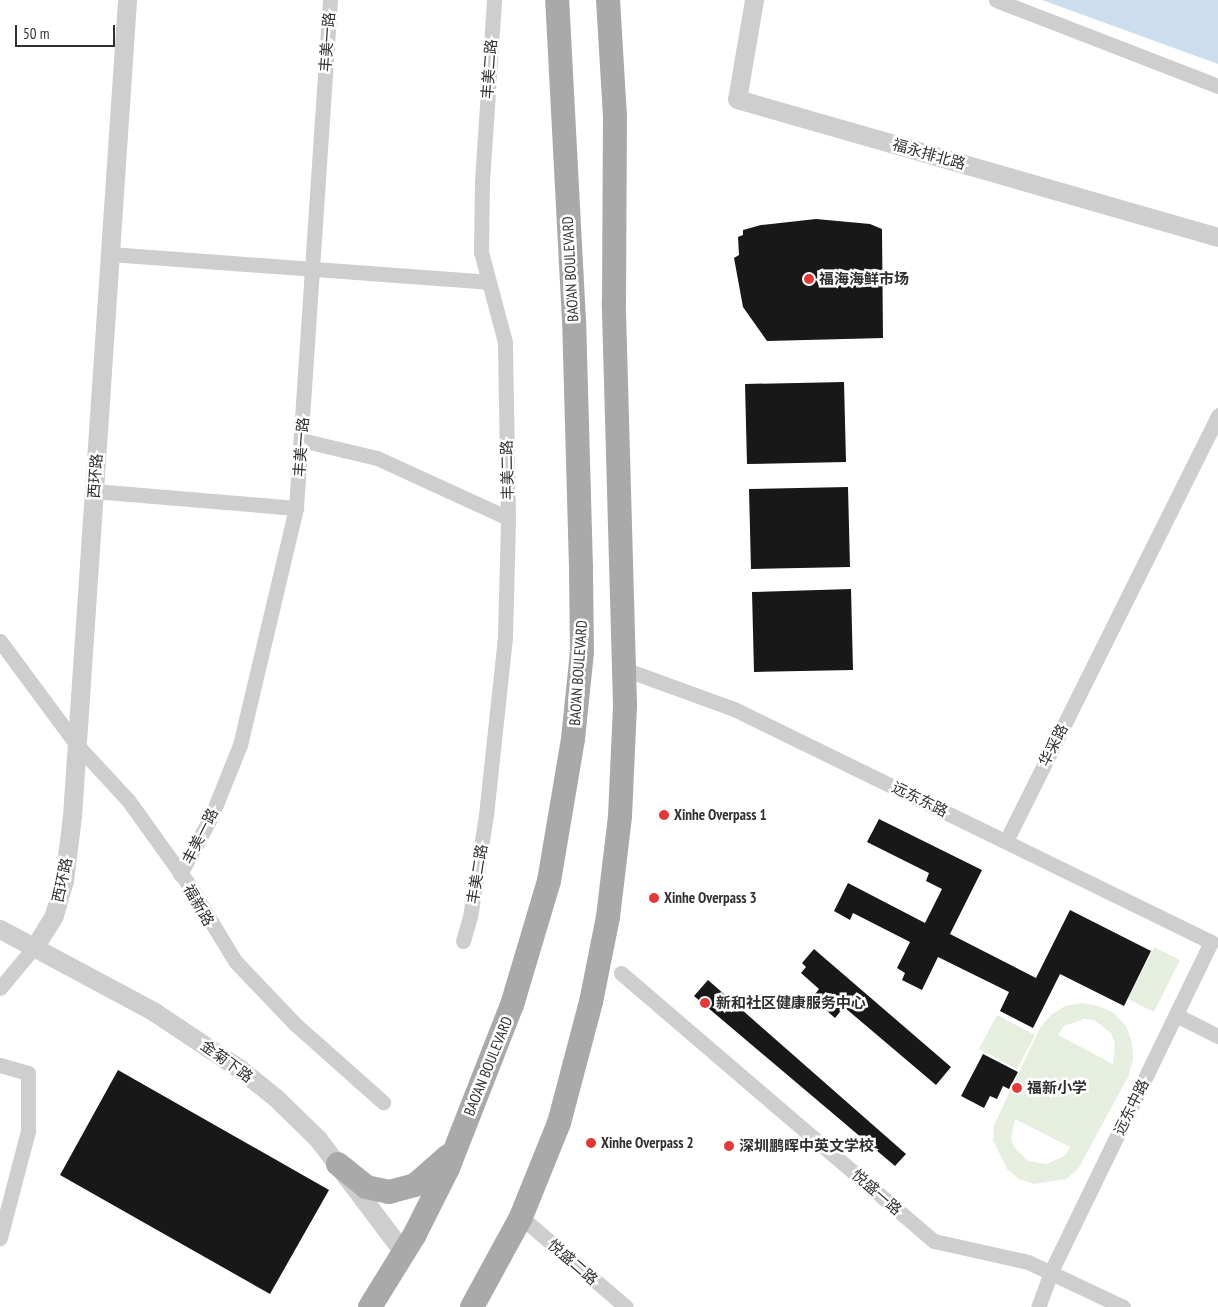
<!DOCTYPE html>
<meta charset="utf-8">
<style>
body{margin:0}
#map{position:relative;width:1218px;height:1307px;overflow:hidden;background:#fff;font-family:"PT Sans Narrow","Noto Sans SC",sans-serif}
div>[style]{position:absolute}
.green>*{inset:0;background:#e6eee0}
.water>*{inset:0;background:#ccdeed}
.building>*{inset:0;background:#181818}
.minor>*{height:15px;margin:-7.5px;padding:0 7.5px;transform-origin:7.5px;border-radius:7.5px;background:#cecece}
.tertiary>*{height:19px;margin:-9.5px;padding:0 9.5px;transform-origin:9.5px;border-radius:9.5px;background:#cecece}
.primary>*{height:24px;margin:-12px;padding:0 12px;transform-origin:12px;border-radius:12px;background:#a9a9a9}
.dots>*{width:14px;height:14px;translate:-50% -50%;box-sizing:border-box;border:2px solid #fff;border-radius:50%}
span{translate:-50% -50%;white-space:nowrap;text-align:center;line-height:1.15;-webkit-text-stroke:5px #fff;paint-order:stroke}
.street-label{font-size:15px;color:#313131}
.poi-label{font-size:15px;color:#313131;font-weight:700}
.left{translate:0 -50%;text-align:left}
.scale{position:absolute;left:15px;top:25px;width:100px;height:22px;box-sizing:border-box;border:2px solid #313131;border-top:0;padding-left:6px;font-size:15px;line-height:18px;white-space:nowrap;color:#313131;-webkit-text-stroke:4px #fff;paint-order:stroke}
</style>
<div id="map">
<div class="green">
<div style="clip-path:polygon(1154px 947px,1180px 960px,1154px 1012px,1128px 999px)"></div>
<div style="clip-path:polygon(evenodd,1082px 1003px,1099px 1006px,1114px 1013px,1126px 1026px,1132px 1042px,1133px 1059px,1129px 1075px,1078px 1169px,1066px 1179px,1034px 1184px,1019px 1179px,1007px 1169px,993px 1140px,994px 1125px,1040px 1028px,1051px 1015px,1065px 1006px,1082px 1003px,1084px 1019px,1094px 1020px,1111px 1033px,1115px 1043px,1113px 1064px,1058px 1035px,1064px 1026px,1084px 1019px,1082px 1003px,1015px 1119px,1070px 1147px,1070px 1148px,1064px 1156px,1047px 1164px,1028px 1161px,1014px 1147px,1011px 1138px,1015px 1119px)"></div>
<div style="clip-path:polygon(997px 1015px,1035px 1035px,1017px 1069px,979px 1049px)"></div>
</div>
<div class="water">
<div style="clip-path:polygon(1042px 0,1218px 0,1218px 64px)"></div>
</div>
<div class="building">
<div style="clip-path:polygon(816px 219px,870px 224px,882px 229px,883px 338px,767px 341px,743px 307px,734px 258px,739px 255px,738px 237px,743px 235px,743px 230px,761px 225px)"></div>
<div style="clip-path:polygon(844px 382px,846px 462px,747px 464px,745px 384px)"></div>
<div style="clip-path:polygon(848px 487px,850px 567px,751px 569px,749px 489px)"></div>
<div style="clip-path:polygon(851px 589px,853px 670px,754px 672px,752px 592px)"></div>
<div style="clip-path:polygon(879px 819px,982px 870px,950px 934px,1036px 978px,1070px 910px,1151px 951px,1124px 1006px,1060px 974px,1033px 1028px,1000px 1011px,1009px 992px,938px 957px,922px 990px,902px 980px,905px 973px,897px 968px,910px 942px,853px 913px,850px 920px,834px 911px,848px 883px,925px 923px,942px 889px,926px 881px,929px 873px,867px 842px)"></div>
<div style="clip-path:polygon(814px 949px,951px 1067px,936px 1085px,844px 1007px,835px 1018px,812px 998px,819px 989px,801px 973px,806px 967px,802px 963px)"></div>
<div style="clip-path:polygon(708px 980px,906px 1154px,895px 1166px,694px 996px)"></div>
<div style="clip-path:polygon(983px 1054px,1018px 1072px,1009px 1089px,1003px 1086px,997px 1099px,990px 1096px,984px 1108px,961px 1096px)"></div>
<div style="clip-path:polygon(118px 1070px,329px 1190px,270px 1294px,60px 1175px)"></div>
</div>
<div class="minor">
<div style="left:996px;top:0;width:238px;rotate:21.2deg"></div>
<div style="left:110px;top:254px;width:379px;rotate:4.2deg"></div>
<div style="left:301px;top:440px;width:78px;rotate:13.3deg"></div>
<div style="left:377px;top:458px;width:144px;rotate:24.6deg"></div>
<div style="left:94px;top:491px;width:203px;rotate:4.8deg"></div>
<div style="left:0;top:641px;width:129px;rotate:53.5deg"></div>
<div style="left:77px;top:745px;width:75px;rotate:47.2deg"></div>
<div style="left:128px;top:800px;width:101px;rotate:54.3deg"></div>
<div style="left:187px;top:882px;width:92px;rotate:58.7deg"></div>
<div style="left:235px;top:961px;width:87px;rotate:46.4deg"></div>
<div style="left:295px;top:1024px;width:118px;rotate:41.6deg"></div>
<div style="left:624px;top:669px;width:117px;rotate:20deg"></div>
<div style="left:734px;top:709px;width:531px;rotate:26.03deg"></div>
<div style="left:1211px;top:942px;width:367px;rotate:115.9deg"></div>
<div style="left:1051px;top:1272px;width:37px;rotate:110deg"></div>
<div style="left:1006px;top:841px;width:476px;rotate:-63.5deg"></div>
<div style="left:180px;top:874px;width:65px;rotate:-61.5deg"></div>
<div style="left:211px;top:817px;width:78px;rotate:-68.1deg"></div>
<div style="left:240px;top:745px;width:244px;rotate:-76.7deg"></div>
<div style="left:296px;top:508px;width:509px;rotate:-86.17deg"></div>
<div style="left:463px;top:941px;width:25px;rotate:-74deg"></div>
<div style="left:470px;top:917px;width:103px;rotate:-81.1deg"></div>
<div style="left:486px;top:815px;width:180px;rotate:-83.9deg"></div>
<div style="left:505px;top:636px;width:118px;rotate:-88.5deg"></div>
<div style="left:508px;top:518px;width:176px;rotate:-91deg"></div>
<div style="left:505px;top:342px;width:93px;rotate:-104.9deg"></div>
<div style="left:481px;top:252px;width:71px;rotate:-89.2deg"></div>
<div style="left:482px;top:181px;width:181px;rotate:-86.2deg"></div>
<div style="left:621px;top:973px;width:412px;rotate:40.6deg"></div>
<div style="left:934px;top:1241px;width:96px;rotate:12.6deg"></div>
<div style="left:1028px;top:1262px;width:105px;rotate:25.3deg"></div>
<div style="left:0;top:988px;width:55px;rotate:-50.2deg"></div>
<div style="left:1176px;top:1015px;width:47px;rotate:26.6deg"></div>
<div style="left:0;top:1065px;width:29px;rotate:16deg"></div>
<div style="left:28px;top:1073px;width:58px;rotate:90deg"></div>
<div style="left:28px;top:1131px;width:111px;rotate:104.7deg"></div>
<div style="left:521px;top:1217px;width:138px;rotate:40.6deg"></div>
</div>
<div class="tertiary">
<div style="left:754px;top:0;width:100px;rotate:99.7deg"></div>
<div style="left:737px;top:99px;width:500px;rotate:16.01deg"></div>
<div style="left:0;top:929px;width:174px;rotate:28.2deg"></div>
<div style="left:153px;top:1011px;width:105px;rotate:33.7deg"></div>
<div style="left:240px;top:1069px;width:46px;rotate:38.9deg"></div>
<div style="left:276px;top:1098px;width:59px;rotate:44.3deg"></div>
<div style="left:318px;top:1139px;width:143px;rotate:53deg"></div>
<div style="left:35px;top:946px;width:36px;rotate:-58deg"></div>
<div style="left:54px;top:915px;width:35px;rotate:-74deg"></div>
<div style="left:64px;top:881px;width:65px;rotate:-83deg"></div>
<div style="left:72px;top:816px;width:818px;rotate:-86.14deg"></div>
</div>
<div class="primary">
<div style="left:338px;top:1164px;width:36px;rotate:39deg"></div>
<div style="left:366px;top:1187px;width:24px;rotate:12deg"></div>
<div style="left:389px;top:1192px;width:27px;rotate:-15deg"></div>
<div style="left:415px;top:1185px;width:44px;rotate:-41.3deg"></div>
<div style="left:370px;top:1307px;width:86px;rotate:-58.3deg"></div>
<div style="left:415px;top:1234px;width:74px;rotate:-63.4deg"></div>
<div style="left:448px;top:1168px;width:175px;rotate:-68.6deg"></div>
<div style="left:512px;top:1005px;width:129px;rotate:-73.4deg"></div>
<div style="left:549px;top:881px;width:144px;rotate:-80.4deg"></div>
<div style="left:573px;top:739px;width:87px;rotate:-84.1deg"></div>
<div style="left:582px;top:652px;width:84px;rotate:-90.7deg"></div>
<div style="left:581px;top:568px;width:247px;rotate:-91.6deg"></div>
<div style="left:574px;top:321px;width:321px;rotate:-93deg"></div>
<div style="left:472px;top:1307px;width:102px;rotate:-61.4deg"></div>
<div style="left:521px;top:1217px;width:101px;rotate:-68deg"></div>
<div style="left:559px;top:1123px;width:125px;rotate:-75.2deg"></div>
<div style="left:591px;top:1002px;width:87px;rotate:-78.7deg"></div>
<div style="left:608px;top:917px;width:102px;rotate:-83.2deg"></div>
<div style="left:620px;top:816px;width:111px;rotate:-87.4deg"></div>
<div style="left:625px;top:705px;width:403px;rotate:-91.6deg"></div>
<div style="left:614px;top:302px;width:185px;rotate:-89.7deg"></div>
<div style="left:615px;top:117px;width:117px;rotate:-93.4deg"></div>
</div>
<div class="dots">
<div style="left:809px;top:279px;background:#e63736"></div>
<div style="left:664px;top:815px;background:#e63736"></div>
<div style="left:654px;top:898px;background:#e63736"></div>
<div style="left:705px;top:1003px;background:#e63736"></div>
<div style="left:1017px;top:1088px;background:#e63736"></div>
<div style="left:591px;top:1143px;background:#e63736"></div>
<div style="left:729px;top:1146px;background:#e63736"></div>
</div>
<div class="street-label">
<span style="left:327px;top:42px;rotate:-86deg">丰美一路</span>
<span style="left:489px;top:69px;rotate:-86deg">丰美二路</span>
<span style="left:929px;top:154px;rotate:16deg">福永排北路</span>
<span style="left:570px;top:269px;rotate:-93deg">BAO'AN BOULEVARD</span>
<span style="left:301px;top:447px;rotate:-86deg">丰美一路</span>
<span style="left:507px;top:470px;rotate:-91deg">丰美二路</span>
<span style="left:95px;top:476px;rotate:-86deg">西环路</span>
<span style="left:578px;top:673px;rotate:-86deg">BAO'AN BOULEVARD</span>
<span style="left:1053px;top:745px;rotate:-63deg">华采路</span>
<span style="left:920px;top:799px;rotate:26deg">远东东路</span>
<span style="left:200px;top:836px;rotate:-63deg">丰美一路</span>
<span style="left:477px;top:874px;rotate:-81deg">丰美二路</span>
<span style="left:62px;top:880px;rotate:-78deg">西环路</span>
<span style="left:199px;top:905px;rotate:60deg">福新路</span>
<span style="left:227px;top:1061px;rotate:36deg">金菊下路</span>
<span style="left:488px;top:1066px;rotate:-68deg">BAO'AN BOULEVARD</span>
<span style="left:1131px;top:1107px;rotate:-64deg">远东中路</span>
<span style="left:877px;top:1192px;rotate:41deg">悦盛一路</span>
<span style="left:573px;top:1262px;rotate:41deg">悦盛二路</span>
</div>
<div class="poi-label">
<span class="left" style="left:819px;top:279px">福海海鲜市场</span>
<span class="left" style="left:674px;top:815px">Xinhe Overpass 1</span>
<span class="left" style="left:664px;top:898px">Xinhe Overpass 3</span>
<span class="left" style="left:716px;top:1003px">新和社区健康服务中心</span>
<span class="left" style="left:1027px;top:1088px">福新小学</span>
<span class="left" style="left:601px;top:1143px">Xinhe Overpass 2</span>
<span class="left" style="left:739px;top:1146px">深圳鹏晖中英文学校</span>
</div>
<div class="scale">50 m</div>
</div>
